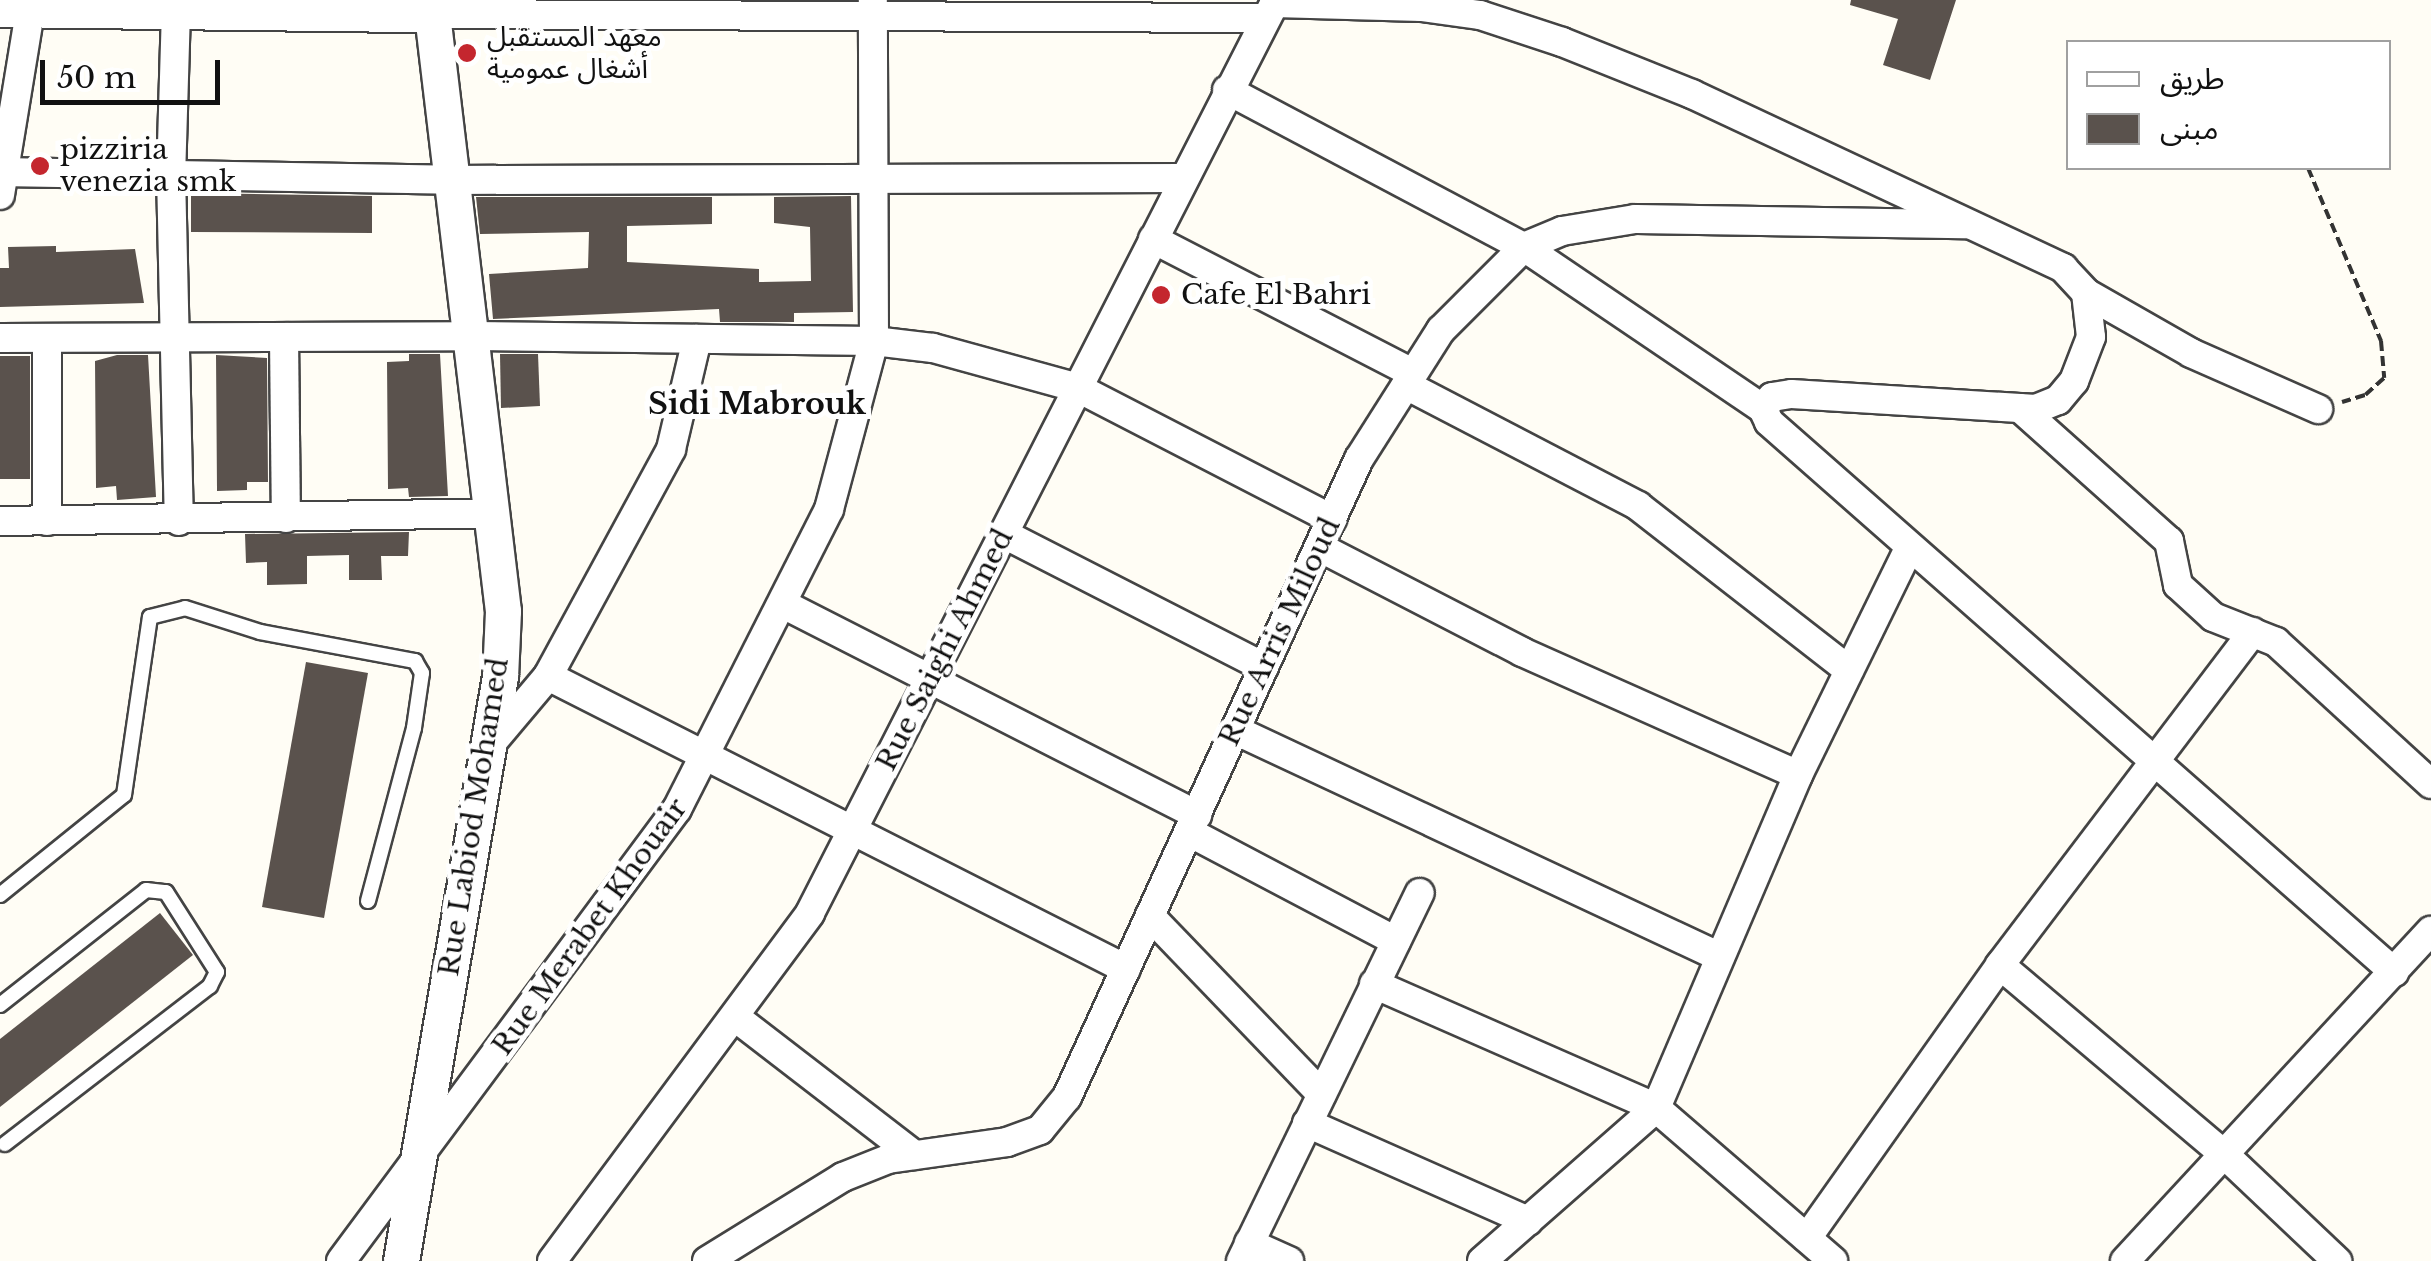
<!DOCTYPE html>
<meta charset="utf-8">
<style>
body{margin:0}
#map{position:relative;width:2431px;height:1261px;overflow:hidden;background:#fffdf5;font-family:"Libre Baskerville","Noto Sans Arabic",serif}
div>[style]{position:absolute}
.building>*{inset:0;background:#5a524d}
.path>*{height:4px;margin-top:-2px;transform-origin:0;background:repeating-linear-gradient(90deg,#333 0 10px,transparent 0 15px)}
.roads{filter:drop-shadow(2px 0 #444) drop-shadow(-2px 0 #444) drop-shadow(0 2px #444) drop-shadow(0 -2px #444)}
.service>*{height:14px;margin:-7px;padding:0 7px;transform-origin:7px;border-radius:7px;background:#fff}
.minor>*{height:28px;margin:-14px;padding:0 14px;transform-origin:14px;border-radius:14px;background:#fff}
.tertiary>*{height:35px;margin:-17.5px;padding:0 17.5px;transform-origin:17.5px;border-radius:17.5px;background:#fff}
.dots>*{width:28px;height:28px;translate:-50% -50%;box-sizing:border-box;border:5px solid #fff;border-radius:50%}
span{translate:-50% -50%;white-space:nowrap;text-align:center;line-height:1.15;-webkit-text-stroke:10px #fff;paint-order:stroke}
.poi-label{font-size:28px;color:#111}
.left{translate:0 -50%;text-align:left}
.street-label{font-size:28px;color:#111}
.neighbourhood-label{font-size:30px;color:#111;font-weight:700}
.legend{position:absolute;left:2066px;top:40px;width:325px;height:130px;box-sizing:border-box;background:#fff;border:2px solid #a0a0a0;margin:0;padding:12px 18px;list-style:none;font-size:30px;color:#111}
.legend li{display:flex;align-items:center;gap:20px;height:50px}
.legend b{width:50px;border:2px solid #a0a0a0}
.scale{position:absolute;left:40px;top:60px;width:180px;height:45px;box-sizing:border-box;border:5px solid #111;border-top:0;padding-left:12px;font-size:30px;line-height:35px;white-space:nowrap;color:#111;-webkit-text-stroke:8px #fff;paint-order:stroke}
</style>
<div id="map">
<div class="building">
<div style="clip-path:polygon(1851px 0,1956px 0,1930px 80px,1883px 65px,1898px 19px,1850px 5px)"></div>
<div style="clip-path:polygon(191px 193px,372px 196px,372px 233px,191px 232px)"></div>
<div style="clip-path:polygon(851px 196px,853px 312px,794px 313px,794px 322px,720px 322px,719px 309px,493px 319px,489px 274px,588px 268px,589px 232px,480px 234px,476px 197px,712px 197px,712px 224px,627px 226px,627px 262px,759px 269px,759px 282px,811px 281px,810px 227px,774px 223px,774px 197px)"></div>
<div style="clip-path:polygon(56px 246px,56px 252px,135px 249px,144px 303px,0 307px,0 268px,9px 268px,8px 247px)"></div>
<div style="clip-path:polygon(409px 354px,440px 354px,448px 496px,409px 497px,408px 488px,388px 489px,387px 362px,409px 361px)"></div>
<div style="clip-path:polygon(500px 354px,538px 354px,540px 406px,501px 408px)"></div>
<div style="clip-path:polygon(117px 355px,148px 355px,156px 497px,117px 500px,116px 486px,96px 488px,95px 361px)"></div>
<div style="clip-path:polygon(216px 355px,267px 358px,268px 482px,247px 482px,247px 490px,217px 491px)"></div>
<div style="clip-path:polygon(0 356px,30px 356px,30px 479px,0 479px)"></div>
<div style="clip-path:polygon(409px 532px,408px 556px,381px 556px,382px 580px,349px 580px,349px 555px,307px 556px,307px 584px,267px 585px,267px 562px,246px 563px,245px 534px)"></div>
<div style="clip-path:polygon(306px 662px,368px 673px,324px 918px,262px 907px)"></div>
<div style="clip-path:polygon(160px 913px,193px 955px,0 1107px,0 1039px)"></div>
</div>
<div class="path">
<div style="left:2308px;top:168px;width:188px;rotate:67.1deg"></div>
<div style="left:2381px;top:341px;width:37px;rotate:85deg"></div>
<div style="left:2384px;top:378px;width:25px;rotate:138deg"></div>
<div style="left:2365px;top:395px;width:24px;rotate:163deg"></div>
</div>
<div class="roads">
<div class="service">
<div style="left:0;top:895px;width:159px;rotate:-38.9deg"></div>
<div style="left:124px;top:795px;width:180px;rotate:-81.7deg"></div>
<div style="left:150px;top:617px;width:36px;rotate:-14deg"></div>
<div style="left:185px;top:608px;width:79px;rotate:17.7deg"></div>
<div style="left:260px;top:632px;width:158px;rotate:10.6deg"></div>
<div style="left:415px;top:661px;width:14px;rotate:60deg"></div>
<div style="left:422px;top:673px;width:56px;rotate:98.3deg"></div>
<div style="left:414px;top:728px;width:179px;rotate:104.9deg"></div>
<div style="left:0;top:1005px;width:186px;rotate:-38.2deg"></div>
<div style="left:146px;top:890px;width:20px;rotate:6deg"></div>
<div style="left:166px;top:892px;width:95px;rotate:57.5deg"></div>
<div style="left:217px;top:972px;width:16px;rotate:117deg"></div>
<div style="left:210px;top:986px;width:259px;rotate:142.4deg"></div>
</div>
<div class="minor">
<div style="left:1274px;top:3px;width:147px;rotate:1.6deg"></div>
<div style="left:1421px;top:7px;width:60px;rotate:7.7deg"></div>
<div style="left:1480px;top:15px;width:86px;rotate:18.2deg"></div>
<div style="left:1562px;top:42px;width:140px;rotate:21.8deg"></div>
<div style="left:1692px;top:94px;width:410px;rotate:25.1deg"></div>
<div style="left:2063px;top:268px;width:34px;rotate:47deg"></div>
<div style="left:2086px;top:293px;width:44px;rotate:83.5deg"></div>
<div style="left:2091px;top:337px;width:47px;rotate:111.1deg"></div>
<div style="left:2074px;top:381px;width:25px;rotate:130deg"></div>
<div style="left:2058px;top:400px;width:24px;rotate:158deg"></div>
<div style="left:2036px;top:409px;width:245px;rotate:-176.5deg"></div>
<div style="left:1791px;top:394px;width:19px;rotate:171deg"></div>
<div style="left:1772px;top:397px;width:15px;rotate:127deg"></div>
<div style="left:1763px;top:409px;width:14px;rotate:65deg"></div>
<div style="left:1769px;top:422px;width:833px;rotate:41.35deg"></div>
<div style="left:176px;top:10px;width:164px;rotate:91.7deg"></div>
<div style="left:171px;top:174px;width:347px;rotate:88.7deg"></div>
<div style="left:432px;top:14px;width:830px;rotate:0.28deg"></div>
<div style="left:1227px;top:90px;width:336px;rotate:27.9deg"></div>
<div style="left:1524px;top:247px;width:289px;rotate:34.1deg"></div>
<div style="left:0;top:172px;width:451px;rotate:1deg"></div>
<div style="left:451px;top:180px;width:733px;rotate:-0.16deg"></div>
<div style="left:0;top:195px;width:198px;rotate:-80.7deg"></div>
<div style="left:1153px;top:239px;width:292px;rotate:27.3deg"></div>
<div style="left:2086px;top:293px;width:121px;rotate:29.7deg"></div>
<div style="left:2191px;top:353px;width:139px;rotate:23.8deg"></div>
<div style="left:284px;top:337px;width:181px;rotate:89.4deg"></div>
<div style="left:0;top:338px;width:470px;rotate:-0.2deg"></div>
<div style="left:470px;top:336px;width:404px;rotate:0.7deg"></div>
<div style="left:874px;top:341px;width:59px;rotate:6.8deg"></div>
<div style="left:933px;top:348px;width:150px;rotate:15.4deg"></div>
<div style="left:1078px;top:388px;width:286px;rotate:27.3deg"></div>
<div style="left:47px;top:338px;width:183px;rotate:90deg"></div>
<div style="left:1406px;top:385px;width:262px;rotate:27.5deg"></div>
<div style="left:1638px;top:506px;width:267px;rotate:37.9deg"></div>
<div style="left:2020px;top:408px;width:200px;rotate:41.8deg"></div>
<div style="left:2169px;top:541px;width:45px;rotate:78.4deg"></div>
<div style="left:2178px;top:585px;width:47px;rotate:42.4deg"></div>
<div style="left:2213px;top:617px;width:68px;rotate:21.6deg"></div>
<div style="left:2276px;top:642px;width:210px;rotate:42.5deg"></div>
<div style="left:0;top:521px;width:491px;rotate:-0.9deg"></div>
<div style="left:1004px;top:534px;width:292px;rotate:27.1deg"></div>
<div style="left:1319px;top:547px;width:229px;rotate:27.3deg"></div>
<div style="left:1522px;top:652px;width:302px;rotate:24deg"></div>
<div style="left:783px;top:604px;width:465px;rotate:27deg"></div>
<div style="left:548px;top:676px;width:648px;rotate:26.88deg"></div>
<div style="left:1235px;top:730px;width:535px;rotate:25.08deg"></div>
<div style="left:489px;top:746px;width:92px;rotate:-49.9deg"></div>
<div style="left:548px;top:676px;width:258px;rotate:-61.5deg"></div>
<div style="left:671px;top:449px;width:113px;rotate:-76.7deg"></div>
<div style="left:1189px;top:832px;width:234px;rotate:27.8deg"></div>
<div style="left:1150px;top:916px;width:247px;rotate:46.1deg"></div>
<div style="left:2000px;top:965px;width:293px;rotate:40.2deg"></div>
<div style="left:2224px;top:1154px;width:156px;rotate:43.4deg"></div>
<div style="left:1374px;top:984px;width:308px;rotate:23.7deg"></div>
<div style="left:1656px;top:1108px;width:234px;rotate:40.8deg"></div>
<div style="left:735px;top:1017px;width:226px;rotate:37.6deg"></div>
<div style="left:1307px;top:1123px;width:242px;rotate:23.9deg"></div>
<div style="left:1807px;top:1238px;width:334px;rotate:-54.7deg"></div>
<div style="left:2000px;top:965px;width:418px;rotate:-52.8deg"></div>
<div style="left:1249px;top:1243px;width:44px;rotate:24.2deg"></div>
<div style="left:341px;top:1261px;width:563px;rotate:-53.37deg"></div>
<div style="left:677px;top:809px;width:336px;rotate:-63.1deg"></div>
<div style="left:829px;top:509px;width:174px;rotate:-75deg"></div>
<div style="left:874px;top:341px;width:341px;rotate:-90.2deg"></div>
<div style="left:552px;top:1261px;width:433px;rotate:-53.4deg"></div>
<div style="left:810px;top:913px;width:1025px;rotate:-62.96deg"></div>
<div style="left:707px;top:1261px;width:160px;rotate:-31.7deg"></div>
<div style="left:843px;top:1177px;width:48px;rotate:-21.8deg"></div>
<div style="left:888px;top:1159px;width:120px;rotate:-8.1deg"></div>
<div style="left:1007px;top:1142px;width:35px;rotate:-20deg"></div>
<div style="left:1040px;top:1130px;width:43px;rotate:-50.7deg"></div>
<div style="left:1067px;top:1097px;width:702px;rotate:-65.41deg"></div>
<div style="left:1359px;top:459px;width:153px;rotate:-57.6deg"></div>
<div style="left:1441px;top:330px;width:117px;rotate:-45deg"></div>
<div style="left:1524px;top:247px;width:41px;rotate:-22.8deg"></div>
<div style="left:1562px;top:231px;width:74px;rotate:-9.3deg"></div>
<div style="left:1635px;top:219px;width:330px;rotate:0.9deg"></div>
<div style="left:1241px;top:1261px;width:409px;rotate:-64.1deg"></div>
<div style="left:1482px;top:1261px;width:232px;rotate:-41.3deg"></div>
<div style="left:1656px;top:1108px;width:362px;rotate:-66.9deg"></div>
<div style="left:1798px;top:775px;width:253px;rotate:-63.9deg"></div>
<div style="left:2125px;top:1261px;width:450px;rotate:-47.2deg"></div>
</div>
<div class="tertiary">
<div style="left:0;top:9px;width:432px;rotate:0.7deg"></div>
<div style="left:432px;top:14px;width:601px;rotate:83.22deg"></div>
<div style="left:503px;top:611px;width:65px;rotate:92.6deg"></div>
<div style="left:500px;top:676px;width:593px;rotate:99.61deg"></div>
</div>
</div>
<div class="dots">
<div style="left:467px;top:53px;background:#c4262e"></div>
<div style="left:40px;top:166px;background:#c4262e"></div>
<div style="left:1161px;top:295px;background:#c4262e"></div>
</div>
<div class="poi-label">
<span class="left" style="left:487px;top:53px">معهد المستقبل<br>أشغال عمومية</span>
<span class="left" style="left:60px;top:166px">pizziria<br>venezia smk</span>
<span class="left" style="left:1181px;top:295px">Cafe El Bahri</span>
</div>
<div class="street-label">
<span style="left:1280px;top:632px;rotate:-65deg">Rue Arris Miloud</span>
<span style="left:945px;top:650px;rotate:-63deg">Rue Saighi Ahmed</span>
<span style="left:474px;top:817px;rotate:-81deg">Rue Labiod Mohamed</span>
<span style="left:590px;top:927px;rotate:-54deg">Rue Merabet Khouair</span>
</div>
<div class="neighbourhood-label">
<span style="left:757px;top:404px">Sidi Mabrouk</span>
</div>
<ul class="legend">
<li><b style="height:12px;background:#fff"></b>طريق</li>
<li><b style="height:28px;background:#5a524d"></b>مبنى</li>
</ul>
<div class="scale">50 m</div>
</div>
